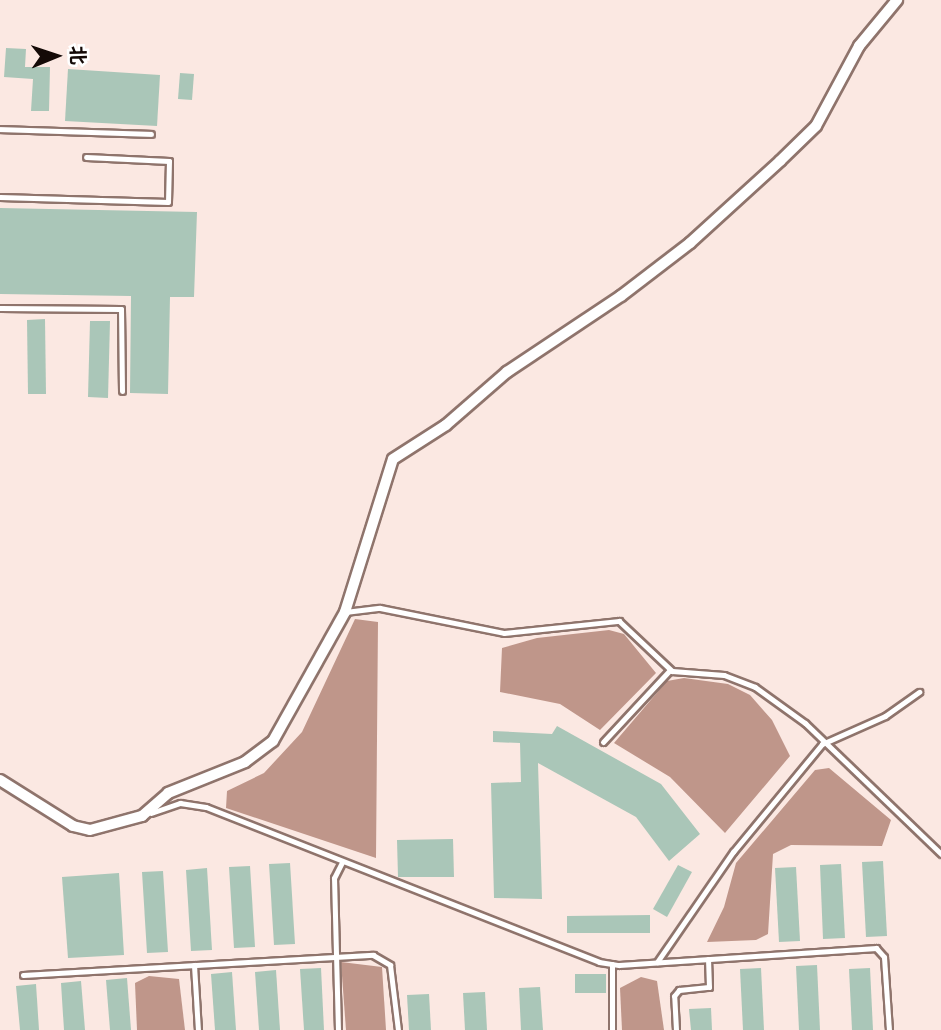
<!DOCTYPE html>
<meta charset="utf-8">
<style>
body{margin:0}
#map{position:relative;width:941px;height:1030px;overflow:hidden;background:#fbe8e2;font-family:"Varela Round","Noto Sans SC",sans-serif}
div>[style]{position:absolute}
.water>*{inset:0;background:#bf968a}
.building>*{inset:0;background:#aac6b8}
.roads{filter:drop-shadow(2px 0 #8f746c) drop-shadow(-2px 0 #8f746c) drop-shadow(0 2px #8f746c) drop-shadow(0 -2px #8f746c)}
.service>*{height:5px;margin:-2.5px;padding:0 2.5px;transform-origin:2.5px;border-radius:2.5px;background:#fff}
.minor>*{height:10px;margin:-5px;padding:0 5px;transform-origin:5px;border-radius:5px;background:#fff}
span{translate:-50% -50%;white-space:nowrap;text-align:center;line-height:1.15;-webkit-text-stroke:5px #fff;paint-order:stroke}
.north{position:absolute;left:21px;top:21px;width:70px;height:70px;-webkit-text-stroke:5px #fff;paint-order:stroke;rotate:88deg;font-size:19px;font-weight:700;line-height:28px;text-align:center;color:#140a07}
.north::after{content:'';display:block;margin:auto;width:24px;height:32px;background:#140a07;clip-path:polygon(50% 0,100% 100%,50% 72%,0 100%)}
</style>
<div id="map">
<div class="water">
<div style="clip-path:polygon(355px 619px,378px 622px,376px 858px,226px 808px,227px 791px,264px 773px,302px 732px)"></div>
<div style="clip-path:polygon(609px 630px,624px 634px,656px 673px,600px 730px,560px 704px,500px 692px,502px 648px,537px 638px)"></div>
<div style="clip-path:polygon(684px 678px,728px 684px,750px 695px,772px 720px,790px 756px,725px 833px,670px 777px,614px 743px,667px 681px)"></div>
<div style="clip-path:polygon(829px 768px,891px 820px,882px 846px,791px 845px,773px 854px,768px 934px,756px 940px,707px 942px,724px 907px,736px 863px,815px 770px)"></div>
<div style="clip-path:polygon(341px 962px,382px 967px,386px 1030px,346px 1030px)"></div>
<div style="clip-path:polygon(149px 976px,179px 979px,185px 1030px,137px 1030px,135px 983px)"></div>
<div style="clip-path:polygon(641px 977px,657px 981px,664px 1030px,622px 1030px,620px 988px)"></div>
</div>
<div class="building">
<div style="clip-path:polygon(6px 48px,26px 49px,25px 67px,50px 67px,49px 111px,31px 111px,33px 79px,4px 77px)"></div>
<div style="clip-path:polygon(68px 69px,160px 75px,157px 126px,65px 121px)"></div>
<div style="clip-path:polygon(180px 73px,194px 74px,192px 100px,178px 99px)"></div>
<div style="clip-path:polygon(0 208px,197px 212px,194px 297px,170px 297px,168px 394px,130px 393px,131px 296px,0 294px)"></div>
<div style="clip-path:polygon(45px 319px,46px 394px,28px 394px,27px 320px)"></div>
<div style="clip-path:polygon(90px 321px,110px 321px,108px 398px,88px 397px)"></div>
<div style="clip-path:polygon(557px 726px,661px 784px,700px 834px,669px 861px,636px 817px,538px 763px,542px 899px,494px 898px,491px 783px,521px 782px,520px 743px,493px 742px,493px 731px,552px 734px)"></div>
<div style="clip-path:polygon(453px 839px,454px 877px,398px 877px,397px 840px)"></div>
<div style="clip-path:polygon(883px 861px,887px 936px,866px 937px,862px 862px)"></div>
<div style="clip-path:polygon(290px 863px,295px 944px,274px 945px,269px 864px)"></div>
<div style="clip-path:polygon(841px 864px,845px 938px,823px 939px,820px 865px)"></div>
<div style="clip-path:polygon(678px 865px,692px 872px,667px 917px,653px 909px)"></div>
<div style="clip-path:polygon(250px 866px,255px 947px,234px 948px,229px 867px)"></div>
<div style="clip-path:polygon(796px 867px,800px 941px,779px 942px,775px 868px)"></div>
<div style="clip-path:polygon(207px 868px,212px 950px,191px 951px,186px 870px)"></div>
<div style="clip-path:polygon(163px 871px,168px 952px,147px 953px,142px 872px)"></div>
<div style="clip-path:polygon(119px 873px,124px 955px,68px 958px,62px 877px)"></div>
<div style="clip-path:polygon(650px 915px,650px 933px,567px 933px,567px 916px)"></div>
<div style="clip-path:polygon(817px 965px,820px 1030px,799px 1030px,796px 966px)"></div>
<div style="clip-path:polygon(321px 968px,324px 1030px,304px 1030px,300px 969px)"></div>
<div style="clip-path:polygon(761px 968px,764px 1030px,743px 1030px,740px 969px)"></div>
<div style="clip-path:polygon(870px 968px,873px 1030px,852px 1030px,849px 969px)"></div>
<div style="clip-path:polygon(276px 970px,280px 1030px,259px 1030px,255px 972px)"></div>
<div style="clip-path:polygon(232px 972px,236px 1030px,215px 1030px,211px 974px)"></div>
<div style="clip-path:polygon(575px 974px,606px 974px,606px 993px,575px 993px)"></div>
<div style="clip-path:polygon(127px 978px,131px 1030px,110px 1030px,106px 980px)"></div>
<div style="clip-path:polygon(81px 981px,85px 1030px,64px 1030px,61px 983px)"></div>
<div style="clip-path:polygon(36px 984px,39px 1030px,20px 1030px,16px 986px)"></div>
<div style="clip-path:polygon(540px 987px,543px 1030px,521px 1030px,519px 988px)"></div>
<div style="clip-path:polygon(485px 992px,487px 1030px,465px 1030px,463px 993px)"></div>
<div style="clip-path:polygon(429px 994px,431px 1030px,409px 1030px,407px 995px)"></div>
<div style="clip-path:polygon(711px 1008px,712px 1030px,691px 1030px,689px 1009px)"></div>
</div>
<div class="roads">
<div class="service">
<div style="left:0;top:129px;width:151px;rotate:1.9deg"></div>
<div style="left:0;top:197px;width:168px;rotate:1.7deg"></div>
<div style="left:168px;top:202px;width:41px;rotate:-88.6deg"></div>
<div style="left:169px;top:161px;width:83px;rotate:-177.2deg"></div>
<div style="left:0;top:308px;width:121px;rotate:0.5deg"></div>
<div style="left:121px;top:309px;width:82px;rotate:89.3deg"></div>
<div style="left:345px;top:612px;width:35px;rotate:-7deg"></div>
<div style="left:380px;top:608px;width:126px;rotate:11.4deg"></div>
<div style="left:504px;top:633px;width:116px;rotate:-6deg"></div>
<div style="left:619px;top:621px;width:73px;rotate:43.3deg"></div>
<div style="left:672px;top:671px;width:52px;rotate:4.4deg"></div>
<div style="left:724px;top:675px;width:33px;rotate:21deg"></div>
<div style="left:755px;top:687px;width:62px;rotate:35.8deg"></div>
<div style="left:805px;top:723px;width:189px;rotate:43.9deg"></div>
<div style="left:603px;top:742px;width:98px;rotate:-47.1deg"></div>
<div style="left:151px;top:813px;width:31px;rotate:-19deg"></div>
<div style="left:180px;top:803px;width:26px;rotate:9deg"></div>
<div style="left:206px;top:807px;width:422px;rotate:21.5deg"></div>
<div style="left:599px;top:962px;width:20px;rotate:9deg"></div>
<div style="left:619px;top:965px;width:258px;rotate:-3.8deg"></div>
<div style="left:876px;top:948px;width:12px;rotate:48deg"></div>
<div style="left:884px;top:957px;width:73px;rotate:86.1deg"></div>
<div style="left:657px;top:962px;width:134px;rotate:-55.4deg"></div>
<div style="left:733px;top:852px;width:140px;rotate:-50.5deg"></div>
<div style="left:822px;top:744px;width:69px;rotate:-24deg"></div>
<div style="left:885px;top:716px;width:42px;rotate:-35.2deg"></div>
<div style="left:612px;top:964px;width:66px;rotate:90deg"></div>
<div style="left:194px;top:965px;width:65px;rotate:86.5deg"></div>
<div style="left:23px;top:975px;width:351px;rotate:-3.3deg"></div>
<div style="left:373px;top:955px;width:20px;rotate:30deg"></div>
<div style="left:390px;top:965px;width:65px;rotate:83deg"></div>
<div style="left:338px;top:1030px;width:152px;rotate:-91.5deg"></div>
<div style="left:334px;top:878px;width:18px;rotate:-63deg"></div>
<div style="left:676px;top:1030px;width:34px;rotate:-93deg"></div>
<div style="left:674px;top:996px;width:8px;rotate:-50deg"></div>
<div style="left:679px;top:990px;width:30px;rotate:-6deg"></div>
<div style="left:709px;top:987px;width:28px;rotate:-92deg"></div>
</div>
<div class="minor">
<div style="left:0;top:780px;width:86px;rotate:32.2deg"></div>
<div style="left:73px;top:826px;width:17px;rotate:13deg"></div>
<div style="left:90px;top:830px;width:54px;rotate:-15.1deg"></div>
<div style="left:142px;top:816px;width:35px;rotate:-41deg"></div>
<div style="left:168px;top:793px;width:83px;rotate:-21.9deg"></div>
<div style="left:245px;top:762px;width:35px;rotate:-37deg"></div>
<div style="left:273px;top:741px;width:148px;rotate:-60.8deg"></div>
<div style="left:345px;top:612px;width:160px;rotate:-72.6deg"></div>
<div style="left:393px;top:459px;width:63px;rotate:-32.7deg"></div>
<div style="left:446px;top:425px;width:81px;rotate:-41deg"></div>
<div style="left:507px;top:372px;width:137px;rotate:-33.7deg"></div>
<div style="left:621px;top:296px;width:87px;rotate:-37.5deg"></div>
<div style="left:690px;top:243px;width:122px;rotate:-42.3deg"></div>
<div style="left:780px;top:161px;width:50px;rotate:-44.2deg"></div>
<div style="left:816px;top:126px;width:91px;rotate:-61.7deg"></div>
<div style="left:859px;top:46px;width:60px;rotate:-50.4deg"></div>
</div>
</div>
<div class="north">北</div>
</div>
